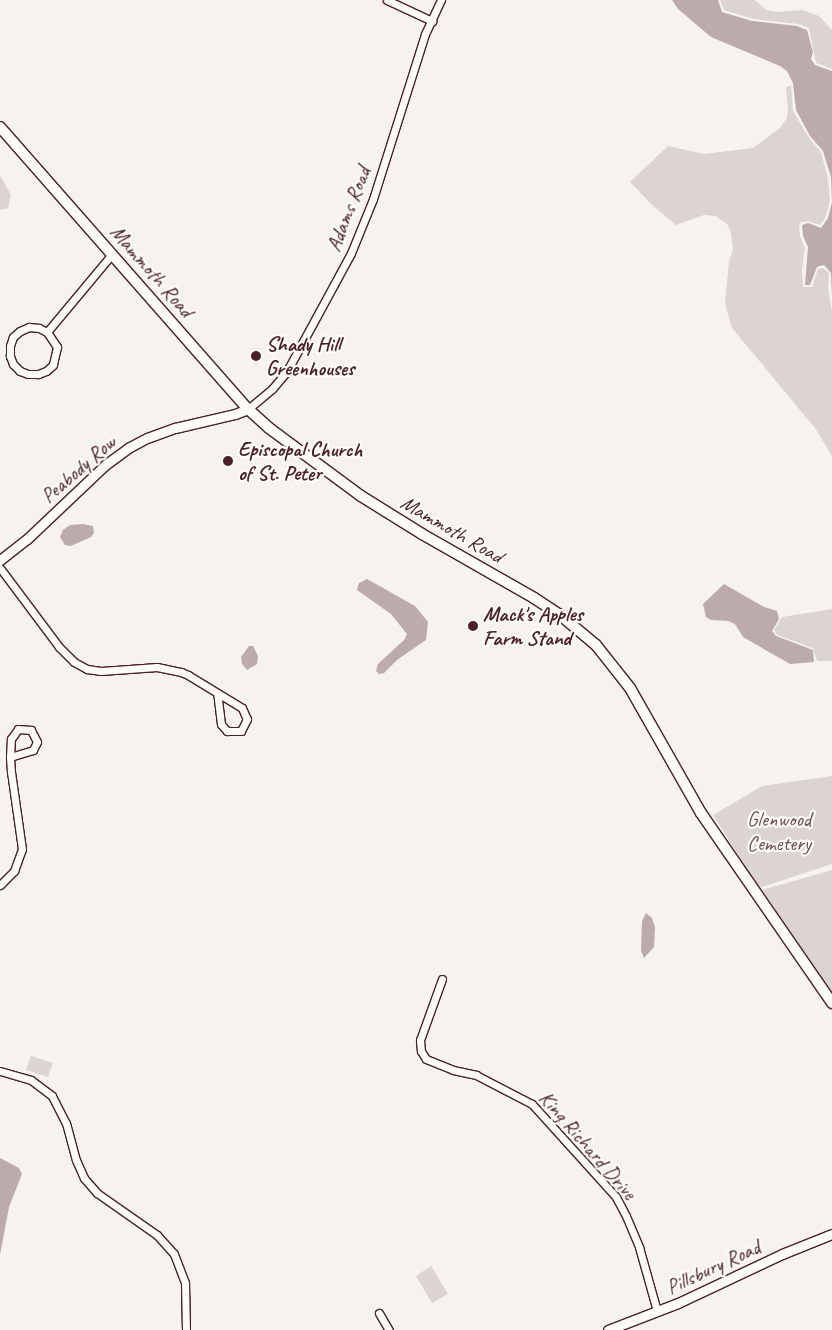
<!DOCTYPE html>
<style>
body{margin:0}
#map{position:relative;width:832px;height:1330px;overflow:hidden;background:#f6f3ef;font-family:Caveat,sans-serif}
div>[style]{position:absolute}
.green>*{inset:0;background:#dcd4d2}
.water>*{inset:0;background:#bbabac}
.roads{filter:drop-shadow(1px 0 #4a1f2b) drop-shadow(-1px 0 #4a1f2b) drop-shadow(0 1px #4a1f2b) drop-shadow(0 -1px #4a1f2b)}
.minor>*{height:7px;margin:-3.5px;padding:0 3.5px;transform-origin:3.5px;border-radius:3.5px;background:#fdfcf7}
.tertiary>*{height:9px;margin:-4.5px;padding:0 4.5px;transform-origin:4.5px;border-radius:4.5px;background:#fdfcf7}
.secondary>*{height:10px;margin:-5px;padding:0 5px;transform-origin:5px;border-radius:5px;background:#fdfcf7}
.dots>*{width:14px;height:14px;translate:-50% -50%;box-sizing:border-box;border:2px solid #fdfcf7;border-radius:50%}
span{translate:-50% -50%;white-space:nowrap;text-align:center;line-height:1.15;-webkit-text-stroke:4.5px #fdfcf7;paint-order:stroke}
.street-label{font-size:21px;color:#4a1f2b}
.poi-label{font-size:21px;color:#4a1f2b;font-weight:700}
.left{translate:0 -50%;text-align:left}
.park-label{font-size:21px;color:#6e4c55}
</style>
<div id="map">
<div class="green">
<div style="clip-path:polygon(720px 0,755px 0,766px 10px,779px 12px,802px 10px,819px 16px,832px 30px,832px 69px,816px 63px,809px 28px,798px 24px,753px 19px,724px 10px)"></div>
<div style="clip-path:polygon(791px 85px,793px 111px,809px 138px,821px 152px,828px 179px,830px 201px,825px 218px,820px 225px,808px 221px,799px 223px,800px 236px,805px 248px,802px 269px,803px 287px,812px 287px,818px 269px,823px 268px,829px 273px,828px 288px,832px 311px,832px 456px,815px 428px,732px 328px,725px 303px,729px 261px,733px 250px,731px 233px,727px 224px,715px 216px,704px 215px,676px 225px,652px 205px,630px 182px,668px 146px,704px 154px,753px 148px,780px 128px,787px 118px,788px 109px,786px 87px)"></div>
<div style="clip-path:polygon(0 175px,11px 195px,8px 208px,0 210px)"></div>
<div style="clip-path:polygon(832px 609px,832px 661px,817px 661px,813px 648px,777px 635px,774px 630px,782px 617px)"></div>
<div style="clip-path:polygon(832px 776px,832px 864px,759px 888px,713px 815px,762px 786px)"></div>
<div style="clip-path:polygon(832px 870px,832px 992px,762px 890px)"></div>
<div style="clip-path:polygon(31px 1056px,53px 1063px,48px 1077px,26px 1070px)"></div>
<div style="clip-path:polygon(431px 1266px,448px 1294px,432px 1303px,416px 1276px)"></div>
</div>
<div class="water">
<div style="clip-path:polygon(672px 0,718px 0,722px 12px,752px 21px,797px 26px,807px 30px,813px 52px,811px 59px,815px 65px,832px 71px,832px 297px,831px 273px,824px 265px,817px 267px,810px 285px,805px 285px,808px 247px,803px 236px,802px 225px,808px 223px,821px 228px,828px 218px,832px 202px,831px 177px,823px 151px,810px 136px,796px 110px,793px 83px,787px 71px,780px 66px,711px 37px,678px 9px)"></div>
<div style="clip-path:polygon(83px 524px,93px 526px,94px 533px,91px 537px,71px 546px,65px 545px,60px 537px,63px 530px,70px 525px)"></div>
<div style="clip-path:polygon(367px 579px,415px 606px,428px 622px,426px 640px,397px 660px,384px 673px,379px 674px,376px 671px,378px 664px,404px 640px,407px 634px,391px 614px,357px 590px,359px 583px)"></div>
<div style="clip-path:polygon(724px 584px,764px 607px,777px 611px,779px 619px,772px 631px,776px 636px,813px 650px,814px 662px,790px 664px,743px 637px,735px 624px,728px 621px,711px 620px,706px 617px,703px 604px)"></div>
<div style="clip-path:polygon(249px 646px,253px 646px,258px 656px,257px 664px,247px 670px,242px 664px,241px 657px)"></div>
<div style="clip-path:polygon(646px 913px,652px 918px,655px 927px,654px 947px,644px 958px,641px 951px,642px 921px)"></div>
<div style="clip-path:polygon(0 1158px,19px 1168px,22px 1174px,9px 1207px,0 1255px)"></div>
</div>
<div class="roads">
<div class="minor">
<div style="left:387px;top:0;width:50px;rotate:25deg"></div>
<div style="left:47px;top:332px;width:18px;rotate:56deg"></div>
<div style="left:57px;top:347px;width:18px;rotate:103deg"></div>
<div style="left:53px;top:365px;width:9px;rotate:139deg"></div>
<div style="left:46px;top:371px;width:9px;rotate:159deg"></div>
<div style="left:38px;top:374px;width:10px;rotate:180deg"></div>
<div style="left:28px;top:374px;width:9px;rotate:-159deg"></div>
<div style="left:20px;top:371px;width:10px;rotate:-135deg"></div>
<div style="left:13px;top:364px;width:9px;rotate:-111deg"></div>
<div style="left:10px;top:356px;width:10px;rotate:-90deg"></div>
<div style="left:10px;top:346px;width:9px;rotate:-72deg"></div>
<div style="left:13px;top:337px;width:9px;rotate:-41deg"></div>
<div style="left:20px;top:331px;width:10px;rotate:-24deg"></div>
<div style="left:29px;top:327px;width:10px;rotate:6deg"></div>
<div style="left:39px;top:328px;width:9px;rotate:27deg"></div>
<div style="left:47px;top:332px;width:102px;rotate:-50.2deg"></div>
<div style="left:248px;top:409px;width:31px;rotate:-40deg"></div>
<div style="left:272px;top:389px;width:23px;rotate:-50deg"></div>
<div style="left:287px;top:371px;width:134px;rotate:-61.5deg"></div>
<div style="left:351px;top:253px;width:58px;rotate:-67.8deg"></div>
<div style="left:373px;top:199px;width:173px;rotate:-72.5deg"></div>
<div style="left:425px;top:34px;width:38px;rotate:-65deg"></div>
<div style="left:0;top:568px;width:99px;rotate:53.2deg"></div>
<div style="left:59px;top:647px;width:21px;rotate:45deg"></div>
<div style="left:74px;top:662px;width:15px;rotate:28deg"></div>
<div style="left:87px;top:669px;width:14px;rotate:8deg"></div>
<div style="left:101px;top:671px;width:56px;rotate:-4.1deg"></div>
<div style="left:157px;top:667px;width:25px;rotate:12deg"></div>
<div style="left:181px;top:672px;width:8px;rotate:23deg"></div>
<div style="left:188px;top:675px;width:63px;rotate:31.4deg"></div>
<div style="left:242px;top:708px;width:12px;rotate:66deg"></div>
<div style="left:247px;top:719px;width:13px;rotate:117deg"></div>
<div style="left:241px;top:731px;width:14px;rotate:180deg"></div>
<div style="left:227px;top:731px;width:9px;rotate:-131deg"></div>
<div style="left:221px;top:724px;width:31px;rotate:-97deg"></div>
<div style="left:0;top:885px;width:20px;rotate:-45deg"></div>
<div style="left:14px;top:871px;width:23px;rotate:-70deg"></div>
<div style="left:22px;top:849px;width:78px;rotate:-98.1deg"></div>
<div style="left:11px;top:772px;width:15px;rotate:-94deg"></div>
<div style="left:10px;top:757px;width:18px;rotate:-87deg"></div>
<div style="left:11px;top:739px;width:12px;rotate:-55deg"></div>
<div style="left:18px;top:729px;width:13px;rotate:4deg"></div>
<div style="left:31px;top:730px;width:13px;rotate:63deg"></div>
<div style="left:37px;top:742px;width:9px;rotate:117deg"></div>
<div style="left:33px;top:750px;width:24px;rotate:163deg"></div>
<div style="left:442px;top:979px;width:65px;rotate:109.8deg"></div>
<div style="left:420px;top:1040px;width:11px;rotate:85deg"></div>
<div style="left:421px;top:1051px;width:9px;rotate:58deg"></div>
<div style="left:426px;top:1059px;width:29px;rotate:22deg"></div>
<div style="left:453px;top:1070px;width:24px;rotate:12deg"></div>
<div style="left:476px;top:1075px;width:63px;rotate:27.4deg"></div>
<div style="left:532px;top:1104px;width:125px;rotate:47.9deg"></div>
<div style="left:616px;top:1197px;width:21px;rotate:62deg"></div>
<div style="left:626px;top:1216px;width:34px;rotate:67deg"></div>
<div style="left:639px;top:1247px;width:66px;rotate:74.3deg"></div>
<div style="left:0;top:1071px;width:32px;rotate:16deg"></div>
<div style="left:31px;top:1080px;width:26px;rotate:37deg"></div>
<div style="left:52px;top:1096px;width:30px;rotate:63deg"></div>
<div style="left:66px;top:1123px;width:38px;rotate:75deg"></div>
<div style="left:76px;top:1160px;width:20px;rotate:66deg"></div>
<div style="left:84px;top:1178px;width:20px;rotate:49deg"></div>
<div style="left:97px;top:1193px;width:73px;rotate:35deg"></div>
<div style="left:157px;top:1235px;width:25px;rotate:48deg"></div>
<div style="left:174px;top:1254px;width:31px;rotate:69deg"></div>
<div style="left:185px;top:1283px;width:47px;rotate:88.8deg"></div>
<div style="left:379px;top:1313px;width:20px;rotate:60deg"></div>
</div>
<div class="tertiary">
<div style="left:0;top:560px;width:34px;rotate:-38deg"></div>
<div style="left:27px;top:539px;width:108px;rotate:-43.5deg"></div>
<div style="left:105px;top:465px;width:29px;rotate:-36deg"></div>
<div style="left:128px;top:448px;width:21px;rotate:-28deg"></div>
<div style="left:147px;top:438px;width:30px;rotate:-20deg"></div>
<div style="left:175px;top:428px;width:62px;rotate:-13.1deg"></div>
<div style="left:235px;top:414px;width:14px;rotate:-21deg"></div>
<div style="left:608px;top:1330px;width:75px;rotate:-21.1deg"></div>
<div style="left:678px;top:1303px;width:115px;rotate:-25.2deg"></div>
<div style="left:782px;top:1254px;width:54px;rotate:-21.8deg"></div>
</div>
<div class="secondary">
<div style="left:0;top:127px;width:376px;rotate:48.7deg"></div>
<div style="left:248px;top:409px;width:28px;rotate:42deg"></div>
<div style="left:269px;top:428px;width:114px;rotate:36.5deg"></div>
<div style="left:361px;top:496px;width:72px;rotate:31.9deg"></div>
<div style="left:422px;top:534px;width:129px;rotate:29.7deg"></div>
<div style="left:534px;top:598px;width:30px;rotate:33deg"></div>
<div style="left:559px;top:614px;width:48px;rotate:40deg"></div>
<div style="left:596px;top:645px;width:55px;rotate:51.7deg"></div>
<div style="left:630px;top:688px;width:144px;rotate:60.4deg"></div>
<div style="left:701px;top:813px;width:231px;rotate:55.4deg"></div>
</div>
</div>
<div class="dots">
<div style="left:256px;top:356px;background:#4a1f2b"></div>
<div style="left:228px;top:461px;background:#4a1f2b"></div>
<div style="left:473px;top:626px;background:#4a1f2b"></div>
</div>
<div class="street-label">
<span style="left:348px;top:209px;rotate:-69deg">Adams Road</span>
<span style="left:152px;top:271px;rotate:49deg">Mammoth Road</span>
<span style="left:78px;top:469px;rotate:-41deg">Peabody Row</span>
<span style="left:452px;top:529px;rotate:30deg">Mammoth Road</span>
<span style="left:588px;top:1145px;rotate:49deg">King Richard Drive</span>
<span style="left:713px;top:1267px;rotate:-25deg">Pillsbury Road</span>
</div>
<div class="poi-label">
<span class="left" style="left:266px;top:356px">Shady Hill<br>Greenhouses</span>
<span class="left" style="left:238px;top:461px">Episcopal Church<br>of St. Peter</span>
<span class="left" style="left:483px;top:626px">Mack's Apples<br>Farm Stand</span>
</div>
<div class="park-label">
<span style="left:779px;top:831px">Glenwood<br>Cemetery</span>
</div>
</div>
